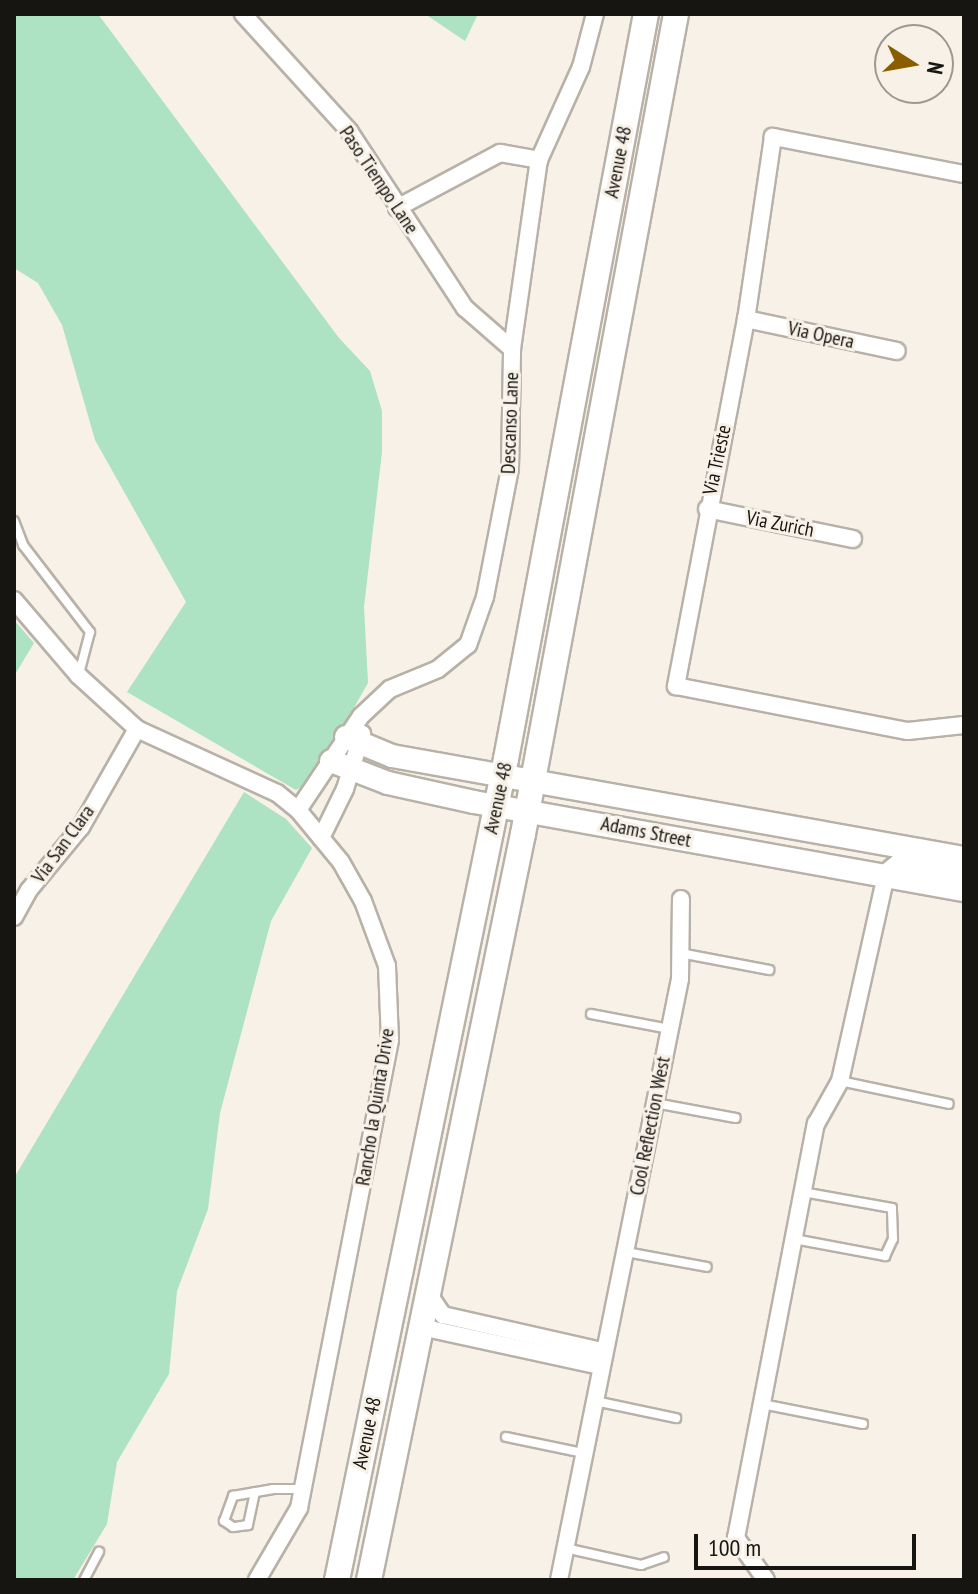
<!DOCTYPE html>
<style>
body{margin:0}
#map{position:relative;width:978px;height:1594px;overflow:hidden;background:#f7f1e7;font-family:"PT Sans Narrow",sans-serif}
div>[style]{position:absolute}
.green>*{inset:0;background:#ade2c2}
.roads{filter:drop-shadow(2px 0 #b8b1a8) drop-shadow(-2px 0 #b8b1a8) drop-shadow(0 2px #b8b1a8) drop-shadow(0 -2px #b8b1a8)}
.service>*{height:8px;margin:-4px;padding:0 4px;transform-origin:4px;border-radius:4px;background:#fff}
.minor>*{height:16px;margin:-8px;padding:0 8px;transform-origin:8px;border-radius:8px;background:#fff}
.tertiary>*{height:22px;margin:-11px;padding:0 11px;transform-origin:11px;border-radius:11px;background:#fff}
.secondary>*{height:24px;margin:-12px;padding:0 12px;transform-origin:12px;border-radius:12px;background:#fff}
span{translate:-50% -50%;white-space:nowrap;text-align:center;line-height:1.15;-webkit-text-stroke:6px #f7f1e7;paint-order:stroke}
.street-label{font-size:20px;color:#171512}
.frame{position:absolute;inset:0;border:16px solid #171512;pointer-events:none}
.north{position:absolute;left:874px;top:24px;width:80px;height:80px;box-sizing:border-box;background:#f7f1e7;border:2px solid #9d9992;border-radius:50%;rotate:101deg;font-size:22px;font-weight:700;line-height:32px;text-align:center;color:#171512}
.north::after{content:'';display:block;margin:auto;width:28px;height:36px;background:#8a5e00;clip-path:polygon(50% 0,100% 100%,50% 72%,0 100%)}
.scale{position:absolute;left:694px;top:1534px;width:222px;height:36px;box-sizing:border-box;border:4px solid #171512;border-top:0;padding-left:10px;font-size:24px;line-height:28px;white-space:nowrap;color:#171512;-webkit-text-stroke:6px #f7f1e7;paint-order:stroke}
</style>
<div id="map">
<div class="green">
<div style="clip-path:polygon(14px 14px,98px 14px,339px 338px,370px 371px,382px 411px,382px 452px,364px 607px,368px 683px,312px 781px,296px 790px,127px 692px,186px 602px,95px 440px,62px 325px,38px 283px,14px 268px)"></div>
<div style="clip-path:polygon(425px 14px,478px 14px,465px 41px)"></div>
<div style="clip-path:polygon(14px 620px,34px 643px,14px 676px)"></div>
<div style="clip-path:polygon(244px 792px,286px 819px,312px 848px,271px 921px,220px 1113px,208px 1209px,177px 1291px,169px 1374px,117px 1462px,107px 1524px,73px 1580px,14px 1580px,14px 1178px)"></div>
</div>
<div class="roads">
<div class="service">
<div style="left:14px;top:521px;width:26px;rotate:69deg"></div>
<div style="left:23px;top:545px;width:110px;rotate:52.4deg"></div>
<div style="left:90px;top:632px;width:43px;rotate:104.7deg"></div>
<div style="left:680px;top:953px;width:91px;rotate:10.8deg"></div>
<div style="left:591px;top:1014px;width:80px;rotate:10.8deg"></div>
<div style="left:840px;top:1081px;width:111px;rotate:11.9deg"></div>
<div style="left:655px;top:1103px;width:82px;rotate:10.5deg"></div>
<div style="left:794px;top:1239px;width:93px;rotate:10.6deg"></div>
<div style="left:885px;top:1256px;width:19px;rotate:-65deg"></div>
<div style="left:893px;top:1239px;width:31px;rotate:-92deg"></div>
<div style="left:892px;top:1208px;width:90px;rotate:-169.8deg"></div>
<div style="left:626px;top:1252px;width:82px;rotate:10.5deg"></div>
<div style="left:595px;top:1401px;width:83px;rotate:11.9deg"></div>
<div style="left:762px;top:1404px;width:103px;rotate:11.2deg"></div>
<div style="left:506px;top:1437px;width:79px;rotate:11.7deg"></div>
<div style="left:255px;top:1492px;width:34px;rotate:102deg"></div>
<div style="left:248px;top:1525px;width:15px;rotate:172deg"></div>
<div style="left:233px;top:1527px;width:11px;rotate:-146deg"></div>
<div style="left:224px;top:1521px;width:27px;rotate:-70deg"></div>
<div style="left:233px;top:1496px;width:41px;rotate:-9.9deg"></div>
<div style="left:273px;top:1489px;width:29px"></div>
<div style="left:565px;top:1548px;width:78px;rotate:12.6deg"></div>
<div style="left:641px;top:1565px;width:24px;rotate:-19deg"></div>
<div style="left:84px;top:1580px;width:32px;rotate:-62deg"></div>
</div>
<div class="minor">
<div style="left:243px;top:14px;width:158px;rotate:47.8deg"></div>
<div style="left:349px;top:131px;width:212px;rotate:56.8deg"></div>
<div style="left:465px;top:308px;width:62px;rotate:41.1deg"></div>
<div style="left:964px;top:174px;width:195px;rotate:-169deg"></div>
<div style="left:773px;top:137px;width:184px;rotate:98.4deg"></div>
<div style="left:746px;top:319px;width:374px;rotate:100.8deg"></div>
<div style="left:676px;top:686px;width:236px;rotate:11deg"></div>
<div style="left:908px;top:731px;width:56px;rotate:-6.1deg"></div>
<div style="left:397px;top:208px;width:117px;rotate:-28.1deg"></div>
<div style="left:500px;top:153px;width:40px;rotate:10deg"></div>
<div style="left:746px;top:319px;width:154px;rotate:12deg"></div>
<div style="left:707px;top:509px;width:149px;rotate:11.6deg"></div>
<div style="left:14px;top:600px;width:100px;rotate:49.5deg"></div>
<div style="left:79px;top:676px;width:79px;rotate:42.4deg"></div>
<div style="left:137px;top:729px;width:154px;rotate:24.6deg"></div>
<div style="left:277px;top:793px;width:27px;rotate:39deg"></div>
<div style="left:298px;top:810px;width:67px;rotate:50.4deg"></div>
<div style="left:341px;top:862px;width:45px;rotate:60.6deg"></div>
<div style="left:363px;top:901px;width:69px;rotate:69.7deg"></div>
<div style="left:387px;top:966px;width:74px;rotate:87.7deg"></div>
<div style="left:390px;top:1040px;width:477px;rotate:101deg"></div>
<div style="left:299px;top:1508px;width:83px;rotate:120.3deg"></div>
<div style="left:298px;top:810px;width:113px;rotate:-56.2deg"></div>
<div style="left:361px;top:716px;width:40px;rotate:-43deg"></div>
<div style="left:390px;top:689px;width:52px;rotate:-22.6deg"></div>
<div style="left:438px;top:669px;width:38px;rotate:-39deg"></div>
<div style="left:468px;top:645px;width:51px;rotate:-70.5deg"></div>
<div style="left:485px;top:597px;width:131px;rotate:-79deg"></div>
<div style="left:510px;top:468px;width:119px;rotate:-89deg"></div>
<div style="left:512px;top:349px;width:191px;rotate:-81.9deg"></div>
<div style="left:539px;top:160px;width:102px;rotate:-65.7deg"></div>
<div style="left:581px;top:67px;width:55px;rotate:-75.2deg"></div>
<div style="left:321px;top:838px;width:55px;rotate:-63.9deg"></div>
<div style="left:345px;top:789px;width:58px;rotate:-72.8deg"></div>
<div style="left:14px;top:917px;width:31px;rotate:-61deg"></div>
<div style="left:29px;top:890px;width:82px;rotate:-50.5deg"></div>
<div style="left:81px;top:827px;width:113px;rotate:-60.3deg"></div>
<div style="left:428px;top:1293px;width:27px;rotate:56deg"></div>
<div style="left:443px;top:1315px;width:163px;rotate:12.8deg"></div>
<div style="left:421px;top:1327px;width:183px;rotate:12.3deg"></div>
<div style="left:559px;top:1580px;width:613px;rotate:-78.62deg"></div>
<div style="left:680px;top:979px;width:80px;rotate:-89.3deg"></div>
<div style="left:766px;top:1580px;width:52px;rotate:-125.5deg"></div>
<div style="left:736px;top:1538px;width:422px;rotate:-79.1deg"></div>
<div style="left:816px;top:1124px;width:49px;rotate:-60.8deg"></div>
<div style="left:840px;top:1081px;width:210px;rotate:-77.4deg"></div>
</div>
<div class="tertiary">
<div style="left:346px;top:737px;width:50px;rotate:22.4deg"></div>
<div style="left:392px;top:756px;width:581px;rotate:10.11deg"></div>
<div style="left:331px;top:761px;width:61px;rotate:21.1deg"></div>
<div style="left:388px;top:783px;width:88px;rotate:12.5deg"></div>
<div style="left:474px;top:802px;width:498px;rotate:10.2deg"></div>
<div style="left:886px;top:876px;width:21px;rotate:-39deg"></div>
<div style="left:902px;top:863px;width:63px;rotate:9.2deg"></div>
</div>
<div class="secondary">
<div style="left:337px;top:1580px;width:838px;rotate:-78.37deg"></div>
<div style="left:506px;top:759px;width:758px;rotate:-79.36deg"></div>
<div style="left:369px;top:1580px;width:762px;rotate:-78.34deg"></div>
<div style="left:523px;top:834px;width:834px;rotate:-79.43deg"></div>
</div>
</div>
<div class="street-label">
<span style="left:618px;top:162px;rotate:-79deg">Avenue 48</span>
<span style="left:379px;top:180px;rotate:56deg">Paso Tiempo Lane</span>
<span style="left:821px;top:335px;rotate:12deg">Via Opera</span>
<span style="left:510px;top:423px;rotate:-88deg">Descanso Lane</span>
<span style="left:717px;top:460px;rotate:-78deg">Via Trieste</span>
<span style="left:780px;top:524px;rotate:11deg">Via Zurich</span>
<span style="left:498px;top:798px;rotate:-78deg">Avenue 48</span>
<span style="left:646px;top:832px;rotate:11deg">Adams Street</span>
<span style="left:63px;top:844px;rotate:-54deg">Via San Clara</span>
<span style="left:375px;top:1107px;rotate:-81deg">Rancho la Quinta Drive</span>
<span style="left:650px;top:1126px;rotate:-79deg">Cool Reflection West</span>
<span style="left:367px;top:1433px;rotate:-78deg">Avenue 48</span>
</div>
<div class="frame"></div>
<div class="north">N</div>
<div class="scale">100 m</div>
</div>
